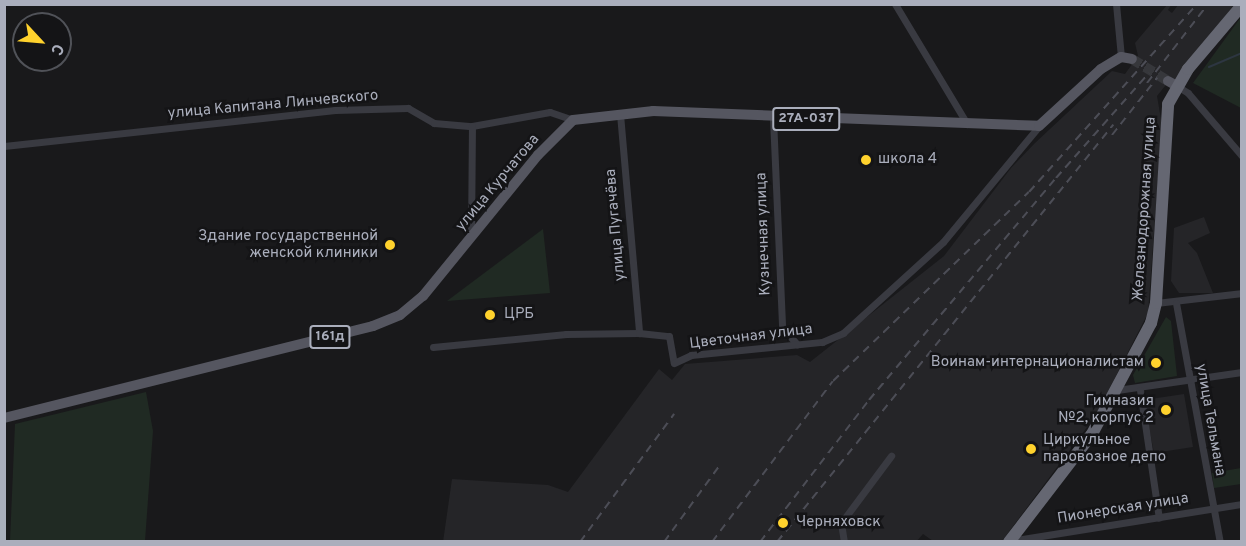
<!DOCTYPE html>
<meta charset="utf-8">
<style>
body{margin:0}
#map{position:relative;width:1246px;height:546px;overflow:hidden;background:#19191b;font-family:Overpass,sans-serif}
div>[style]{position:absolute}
.built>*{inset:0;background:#252528}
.green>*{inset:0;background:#202a23}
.stream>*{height:2px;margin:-1px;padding:0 1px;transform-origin:1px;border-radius:1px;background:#2d3641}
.primary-tunnel>*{height:10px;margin-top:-5px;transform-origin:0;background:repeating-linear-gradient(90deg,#36373b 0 10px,transparent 0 15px)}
.street>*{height:7px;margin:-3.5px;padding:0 3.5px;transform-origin:3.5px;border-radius:3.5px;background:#393a41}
.primary>*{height:10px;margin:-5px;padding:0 5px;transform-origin:5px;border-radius:5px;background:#555660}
.highway>*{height:12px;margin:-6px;padding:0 6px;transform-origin:6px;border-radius:6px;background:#656772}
.rail>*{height:2px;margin-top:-1px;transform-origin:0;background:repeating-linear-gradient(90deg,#4c4d56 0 8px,transparent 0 14px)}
.dots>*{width:16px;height:16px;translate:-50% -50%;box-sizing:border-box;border:3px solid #141416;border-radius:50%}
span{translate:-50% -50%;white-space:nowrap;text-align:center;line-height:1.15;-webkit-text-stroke:5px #141416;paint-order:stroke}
.shield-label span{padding:2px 4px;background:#141416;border:2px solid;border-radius:4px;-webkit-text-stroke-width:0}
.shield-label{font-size:14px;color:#aaaebc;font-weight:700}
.street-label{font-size:15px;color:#aaaebc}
.poi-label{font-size:15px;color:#aaaebc}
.left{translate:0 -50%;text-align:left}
.right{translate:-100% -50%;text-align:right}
.frame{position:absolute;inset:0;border:6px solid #aaaebc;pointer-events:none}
.north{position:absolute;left:12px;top:12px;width:60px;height:60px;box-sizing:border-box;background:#141416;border:2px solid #505258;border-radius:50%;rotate:116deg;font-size:16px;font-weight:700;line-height:24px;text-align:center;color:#aaaebc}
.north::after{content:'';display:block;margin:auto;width:21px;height:27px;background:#ffd22d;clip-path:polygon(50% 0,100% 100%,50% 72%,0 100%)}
</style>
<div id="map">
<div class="built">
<div style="clip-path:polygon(1167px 5px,1171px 5px,1168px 10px,1172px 13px,1178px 5px,1234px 5px,1176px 80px,1169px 81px,1157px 96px,1162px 125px,1148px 313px,1096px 415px,1002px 541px,933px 541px,923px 534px,916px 542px,443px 542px,452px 479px,548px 485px,568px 492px,659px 369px,672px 380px,685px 364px,797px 355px,810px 362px,944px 256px,1011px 168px,1035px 143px,1112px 71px,1125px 74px,1138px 56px,1135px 43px)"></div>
<div style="clip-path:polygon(1204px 217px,1210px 233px,1188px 243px,1197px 253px,1213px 293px,1179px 293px,1171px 281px,1174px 228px)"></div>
<div style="clip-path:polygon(1184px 394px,1193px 447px,1154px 453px,1144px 400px)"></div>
</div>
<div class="green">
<div style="clip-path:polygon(1241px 17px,1241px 108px,1193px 83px)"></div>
<div style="clip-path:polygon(543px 229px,550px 293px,447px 301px)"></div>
<div style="clip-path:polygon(1166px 317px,1171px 321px,1177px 376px,1135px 383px,1133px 375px)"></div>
<div style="clip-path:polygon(146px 392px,153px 431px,145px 541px,10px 541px,15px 424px)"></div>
<div style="clip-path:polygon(1241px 468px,1241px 484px,1214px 488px,1212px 473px)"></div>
</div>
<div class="stream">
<div style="left:1209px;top:67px;width:36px;rotate:-23deg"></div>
</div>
<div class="primary-tunnel">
<div style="left:1132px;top:59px;width:42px;rotate:31.4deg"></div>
</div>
<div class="street">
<div style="left:895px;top:4px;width:140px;rotate:59deg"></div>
<div style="left:1116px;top:4px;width:53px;rotate:84.6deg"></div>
<div style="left:1177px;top:86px;width:13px;rotate:32deg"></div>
<div style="left:1188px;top:93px;width:83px;rotate:49.4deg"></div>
<div style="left:620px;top:114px;width:220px;rotate:85deg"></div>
<div style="left:773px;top:118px;width:209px;rotate:87.5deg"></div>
<div style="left:782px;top:327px;width:23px;rotate:49deg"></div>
<div style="left:4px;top:146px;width:333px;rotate:-6.2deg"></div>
<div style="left:335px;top:110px;width:73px;rotate:-1.6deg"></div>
<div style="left:408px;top:108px;width:30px;rotate:30deg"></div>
<div style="left:434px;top:123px;width:38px;rotate:5deg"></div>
<div style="left:472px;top:126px;width:79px;rotate:-10.2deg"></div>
<div style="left:550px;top:112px;width:24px;rotate:19deg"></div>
<div style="left:471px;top:237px;width:111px;rotate:-89.5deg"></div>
<div style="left:1156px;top:303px;width:87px;rotate:-6.6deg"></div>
<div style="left:1176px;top:303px;width:243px;rotate:79.6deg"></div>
<div style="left:433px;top:347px;width:134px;rotate:-5.6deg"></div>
<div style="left:566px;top:334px;width:73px;rotate:-0.8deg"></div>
<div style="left:639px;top:333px;width:30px;rotate:6deg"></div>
<div style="left:669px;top:336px;width:27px;rotate:80deg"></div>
<div style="left:674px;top:363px;width:19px;rotate:-25deg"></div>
<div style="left:691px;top:355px;width:132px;rotate:-5.7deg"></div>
<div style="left:822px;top:342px;width:23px;rotate:-23deg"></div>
<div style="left:843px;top:333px;width:135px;rotate:-42.3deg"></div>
<div style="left:943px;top:242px;width:151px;rotate:-50.4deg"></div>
<div style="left:1117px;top:390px;width:126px;rotate:-8.2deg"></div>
<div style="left:1140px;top:390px;width:129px;rotate:81.6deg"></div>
<div style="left:1010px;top:541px;width:235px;rotate:-9.1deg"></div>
<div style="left:844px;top:542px;width:19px;rotate:-99deg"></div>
<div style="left:841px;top:523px;width:84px;rotate:-53.3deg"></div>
</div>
<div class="primary">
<div style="left:1168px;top:81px;width:10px;rotate:29deg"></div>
<div style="left:4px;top:418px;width:380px;rotate:-14deg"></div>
<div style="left:373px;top:326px;width:29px;rotate:-22deg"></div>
<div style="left:400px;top:315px;width:30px;rotate:-40deg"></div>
<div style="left:423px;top:296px;width:182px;rotate:-50.8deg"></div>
<div style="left:538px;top:155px;width:49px;rotate:-45deg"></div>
<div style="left:573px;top:120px;width:81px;rotate:-6.4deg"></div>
<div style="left:653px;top:111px;width:386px;rotate:2.2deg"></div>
<div style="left:1039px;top:126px;width:84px;rotate:-42.6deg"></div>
<div style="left:1101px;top:69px;width:23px;rotate:-31deg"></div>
<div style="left:1121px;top:57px;width:11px;rotate:10deg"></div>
</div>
<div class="highway">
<div style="left:1009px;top:542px;width:136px;rotate:-52.5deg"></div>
<div style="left:1092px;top:434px;width:126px;rotate:-62deg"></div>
<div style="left:1151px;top:323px;width:21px;rotate:-76deg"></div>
<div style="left:1156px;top:303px;width:199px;rotate:-86.5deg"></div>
<div style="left:1168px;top:104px;width:40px;rotate:-60.3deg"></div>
<div style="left:1188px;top:69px;width:84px;rotate:-49.8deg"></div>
</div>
<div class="rail">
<div style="left:1147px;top:83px;width:100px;rotate:-52.3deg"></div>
<div style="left:1112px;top:135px;width:73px;rotate:-51.7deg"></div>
<div style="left:580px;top:542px;width:159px;rotate:-53.7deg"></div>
<div style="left:664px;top:542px;width:95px;rotate:-54deg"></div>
<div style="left:712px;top:542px;width:201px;rotate:-53.1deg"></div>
<div style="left:833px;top:381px;width:272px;rotate:-44deg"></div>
<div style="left:1029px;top:192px;width:252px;rotate:-48.2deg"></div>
<div style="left:760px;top:542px;width:179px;rotate:-52.5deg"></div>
<div style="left:869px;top:400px;width:290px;rotate:-49.9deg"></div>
<div style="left:1056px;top:178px;width:140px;rotate:-48.5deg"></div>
<div style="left:777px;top:542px;width:536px;rotate:-51.14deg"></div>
</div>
<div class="dots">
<div style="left:866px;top:160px;background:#ffd22d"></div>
<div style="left:390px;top:245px;background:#ffd22d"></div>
<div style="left:490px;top:315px;background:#ffd22d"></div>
<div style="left:1156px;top:363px;background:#ffd22d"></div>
<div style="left:1166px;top:410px;background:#ffd22d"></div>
<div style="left:1031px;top:449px;background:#ffd22d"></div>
<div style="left:783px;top:523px;background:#ffd22d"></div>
</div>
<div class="shield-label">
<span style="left:806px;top:119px">27А-037</span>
<span style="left:330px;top:337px">161д</span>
</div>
<div class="street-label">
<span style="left:273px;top:105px;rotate:-5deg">улица Капитана Линчевского</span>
<span style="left:498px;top:183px;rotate:-50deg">улица Курчатова</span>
<span style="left:1145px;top:209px;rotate:-86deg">Железнодорожная улица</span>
<span style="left:616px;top:225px;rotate:-95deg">улица Пугачёва</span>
<span style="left:764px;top:234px;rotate:-92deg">Кузнечная улица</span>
<span style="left:751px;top:337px;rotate:-7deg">Цветочная улица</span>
<span style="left:1210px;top:420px;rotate:80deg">улица Тельмана</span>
<span style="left:1123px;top:509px;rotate:-9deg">Пионерская улица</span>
</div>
<div class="poi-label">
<span class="left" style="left:878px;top:160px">школа 4</span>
<span class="right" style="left:378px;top:245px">Здание государственной<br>женской клиники</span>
<span class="left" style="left:504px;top:315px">ЦРБ</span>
<span class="right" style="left:1144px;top:363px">Воинам-интернационалистам</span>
<span class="right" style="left:1154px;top:410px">Гимназия<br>№2, корпус 2</span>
<span class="left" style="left:1043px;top:449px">Циркульное<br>паровозное депо</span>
<span class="left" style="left:796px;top:523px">Черняховск</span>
</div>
<div class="frame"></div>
<div class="north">С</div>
</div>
